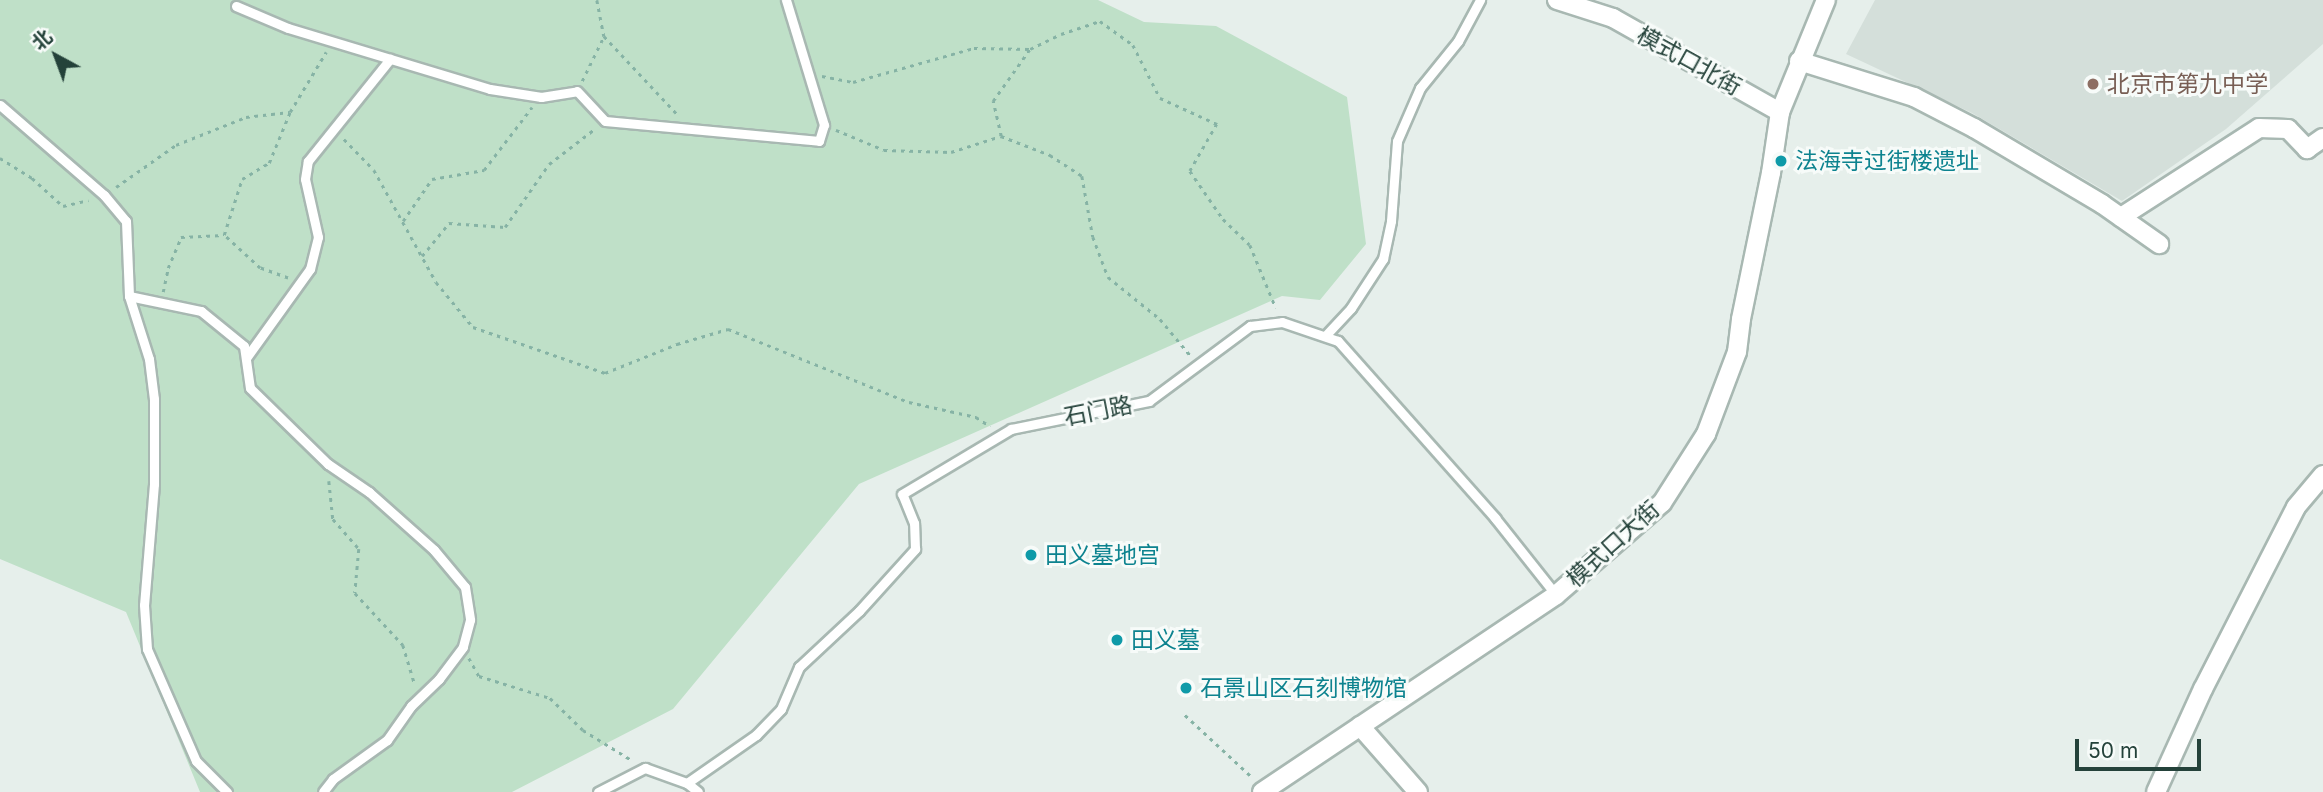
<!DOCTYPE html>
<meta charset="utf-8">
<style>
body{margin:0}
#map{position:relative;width:2323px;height:792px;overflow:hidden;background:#e6efeb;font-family:Inter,"Noto Sans SC",sans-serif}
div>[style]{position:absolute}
.built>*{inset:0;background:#d4dfda}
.green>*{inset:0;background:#bfe0c8}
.path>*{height:2.5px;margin-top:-1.25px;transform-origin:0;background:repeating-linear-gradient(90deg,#86b3a5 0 3.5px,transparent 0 8.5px)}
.roads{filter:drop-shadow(2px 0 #a8b8b2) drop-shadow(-2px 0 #a8b8b2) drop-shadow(0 2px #a8b8b2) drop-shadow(0 -2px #a8b8b2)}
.lane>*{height:9px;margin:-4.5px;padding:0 4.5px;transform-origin:4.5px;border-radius:4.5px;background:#fff}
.street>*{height:18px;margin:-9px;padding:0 9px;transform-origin:9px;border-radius:9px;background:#fff}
.dots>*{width:19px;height:19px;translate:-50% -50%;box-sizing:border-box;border:4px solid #f7fbf9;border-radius:50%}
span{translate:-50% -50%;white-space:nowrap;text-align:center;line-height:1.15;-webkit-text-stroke:6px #f7fbf9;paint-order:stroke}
.street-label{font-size:23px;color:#24423a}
.education-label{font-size:23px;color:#785e54}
.left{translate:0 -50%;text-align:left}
.culture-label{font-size:23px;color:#0d838f}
.north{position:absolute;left:21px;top:21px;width:70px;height:70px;-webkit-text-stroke:5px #f7fbf9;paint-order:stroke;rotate:319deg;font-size:19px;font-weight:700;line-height:28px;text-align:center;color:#24423a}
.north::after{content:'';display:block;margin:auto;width:24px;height:32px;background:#24423a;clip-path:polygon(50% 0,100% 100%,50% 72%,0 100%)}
.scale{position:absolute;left:2075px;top:739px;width:126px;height:32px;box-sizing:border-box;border:4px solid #24423a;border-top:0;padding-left:9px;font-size:21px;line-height:24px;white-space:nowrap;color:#24423a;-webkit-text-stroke:5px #f7fbf9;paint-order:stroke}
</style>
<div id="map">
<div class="built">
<div style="clip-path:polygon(1875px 0,2323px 0,2323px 44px,2226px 129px,2122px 201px,1972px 113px,1846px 54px)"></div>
</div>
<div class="green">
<div style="clip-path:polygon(0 0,1098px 0,1144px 22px,1216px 26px,1347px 97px,1366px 244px,1320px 300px,1282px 296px,859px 484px,673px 709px,512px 792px,200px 792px,126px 612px,0 559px)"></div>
</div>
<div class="path">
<div style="left:597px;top:0;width:37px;rotate:79deg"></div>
<div style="left:604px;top:36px;width:107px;rotate:46.9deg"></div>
<div style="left:822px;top:76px;width:32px;rotate:11deg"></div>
<div style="left:853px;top:82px;width:126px;rotate:-15.7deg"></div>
<div style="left:974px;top:48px;width:56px;rotate:1deg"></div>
<div style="left:582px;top:81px;width:50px;rotate:-63.9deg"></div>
<div style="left:836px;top:130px;width:52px;rotate:22.6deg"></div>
<div style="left:884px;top:150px;width:67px;rotate:1.7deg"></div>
<div style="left:951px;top:152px;width:52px;rotate:-17.7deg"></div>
<div style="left:1001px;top:136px;width:53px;rotate:21.2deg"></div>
<div style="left:1050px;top:155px;width:38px;rotate:33deg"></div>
<div style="left:1082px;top:176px;width:62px;rotate:79.8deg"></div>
<div style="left:1093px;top:237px;width:43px;rotate:69.4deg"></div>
<div style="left:1108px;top:277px;width:67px;rotate:38.9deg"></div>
<div style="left:1160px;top:319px;width:47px;rotate:50.2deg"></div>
<div style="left:1001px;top:136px;width:36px;rotate:-103deg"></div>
<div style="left:993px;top:101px;width:64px;rotate:-54.6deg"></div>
<div style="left:1030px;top:49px;width:34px;rotate:-26deg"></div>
<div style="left:1061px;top:34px;width:41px;rotate:-18.4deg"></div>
<div style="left:1100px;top:21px;width:41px;rotate:36deg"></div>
<div style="left:1133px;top:45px;width:59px;rotate:63deg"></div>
<div style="left:1160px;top:98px;width:63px;rotate:24.5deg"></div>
<div style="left:1217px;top:124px;width:54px;rotate:119.9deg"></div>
<div style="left:1190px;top:171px;width:58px;rotate:55.5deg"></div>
<div style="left:1223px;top:219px;width:37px;rotate:44deg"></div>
<div style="left:1250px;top:245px;width:68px;rotate:67.6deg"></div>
<div style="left:344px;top:139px;width:43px;rotate:45.9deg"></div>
<div style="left:374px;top:170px;width:128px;rotate:61deg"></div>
<div style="left:436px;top:282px;width:58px;rotate:50.6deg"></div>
<div style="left:473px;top:327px;width:140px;rotate:19.2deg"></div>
<div style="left:605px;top:373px;width:78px;rotate:-21.9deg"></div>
<div style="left:677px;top:344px;width:53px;rotate:-16.4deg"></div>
<div style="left:728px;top:329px;width:195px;rotate:22deg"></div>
<div style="left:909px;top:402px;width:69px;rotate:12.6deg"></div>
<div style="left:976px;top:417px;width:17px;rotate:33deg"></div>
<div style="left:0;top:158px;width:38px;rotate:32deg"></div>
<div style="left:32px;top:178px;width:42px;rotate:42.1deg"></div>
<div style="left:63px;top:206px;width:26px;rotate:-13deg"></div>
<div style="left:116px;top:187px;width:73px;rotate:-35deg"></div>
<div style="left:176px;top:145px;width:75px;rotate:-21.8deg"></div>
<div style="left:246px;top:117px;width:44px;rotate:-6.5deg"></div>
<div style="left:290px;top:112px;width:70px;rotate:-59deg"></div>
<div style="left:403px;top:221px;width:51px;rotate:-55.4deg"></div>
<div style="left:432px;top:179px;width:53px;rotate:-9.8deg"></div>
<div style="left:484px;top:170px;width:79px;rotate:-52.7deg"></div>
<div style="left:422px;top:256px;width:43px;rotate:-50.7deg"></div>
<div style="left:449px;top:223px;width:56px;rotate:4.1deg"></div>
<div style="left:505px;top:227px;width:77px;rotate:-55.1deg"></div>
<div style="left:549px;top:164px;width:59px;rotate:-37.5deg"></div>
<div style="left:288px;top:278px;width:30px;rotate:-160deg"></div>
<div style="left:260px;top:268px;width:49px;rotate:-137.5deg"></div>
<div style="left:224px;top:235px;width:59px;rotate:-72.2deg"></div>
<div style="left:242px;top:179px;width:31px;rotate:-31deg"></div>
<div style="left:269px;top:163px;width:55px;rotate:-67.6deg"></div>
<div style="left:163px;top:292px;width:25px;rotate:-78deg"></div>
<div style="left:168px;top:268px;width:34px;rotate:-67deg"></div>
<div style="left:181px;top:237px;width:43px;rotate:-2.7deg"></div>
<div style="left:329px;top:481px;width:38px;rotate:84deg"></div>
<div style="left:333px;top:519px;width:40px;rotate:49deg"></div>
<div style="left:359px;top:549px;width:44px;rotate:95.2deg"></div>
<div style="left:355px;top:593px;width:71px;rotate:47.3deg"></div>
<div style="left:403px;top:645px;width:42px;rotate:73.3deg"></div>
<div style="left:469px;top:658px;width:21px;rotate:61deg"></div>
<div style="left:479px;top:676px;width:74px;rotate:17.2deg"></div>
<div style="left:550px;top:698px;width:46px;rotate:44.1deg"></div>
<div style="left:583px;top:730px;width:59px;rotate:31.8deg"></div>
<div style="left:1185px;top:715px;width:93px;rotate:42.8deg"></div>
</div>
<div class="roads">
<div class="lane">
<div style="left:236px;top:6px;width:56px;rotate:22.9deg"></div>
<div style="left:288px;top:28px;width:211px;rotate:16.8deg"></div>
<div style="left:490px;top:89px;width:52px;rotate:8.9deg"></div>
<div style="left:541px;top:97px;width:36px;rotate:-9deg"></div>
<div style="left:577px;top:91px;width:41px;rotate:47deg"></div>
<div style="left:605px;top:121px;width:215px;rotate:5.3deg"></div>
<div style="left:819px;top:141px;width:17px;rotate:-73deg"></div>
<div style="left:824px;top:125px;width:131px;rotate:-106.9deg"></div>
<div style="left:0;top:105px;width:138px;rotate:40.9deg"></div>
<div style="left:104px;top:195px;width:34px;rotate:50deg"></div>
<div style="left:126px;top:221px;width:75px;rotate:87.7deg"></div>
<div style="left:129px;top:296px;width:66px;rotate:72.4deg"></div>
<div style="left:149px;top:359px;width:40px;rotate:82.9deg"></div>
<div style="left:154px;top:399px;width:85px;rotate:90deg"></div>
<div style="left:154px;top:484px;width:121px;rotate:94.7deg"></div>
<div style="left:144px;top:605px;width:44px;rotate:86.1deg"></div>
<div style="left:147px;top:649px;width:122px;rotate:66.4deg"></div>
<div style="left:196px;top:761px;width:44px;rotate:45deg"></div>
<div style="left:129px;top:296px;width:74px;rotate:11.8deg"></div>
<div style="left:201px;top:311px;width:55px;rotate:39.1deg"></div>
<div style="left:244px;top:346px;width:42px;rotate:81.9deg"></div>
<div style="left:250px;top:388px;width:109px;rotate:44.3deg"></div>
<div style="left:328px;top:464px;width:50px;rotate:34.3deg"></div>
<div style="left:369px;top:492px;width:87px;rotate:41.7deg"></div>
<div style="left:434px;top:550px;width:48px;rotate:50deg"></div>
<div style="left:465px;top:587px;width:33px;rotate:81deg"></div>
<div style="left:470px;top:620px;width:28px;rotate:105deg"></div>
<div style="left:463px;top:647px;width:40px;rotate:127deg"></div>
<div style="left:439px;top:679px;width:39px;rotate:136deg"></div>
<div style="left:411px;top:706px;width:42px;rotate:125.2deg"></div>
<div style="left:387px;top:740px;width:67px;rotate:144.2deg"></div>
<div style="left:333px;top:779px;width:16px;rotate:128deg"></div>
<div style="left:1325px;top:336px;width:38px;rotate:-47deg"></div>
<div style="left:1351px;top:308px;width:59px;rotate:-56.9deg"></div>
<div style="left:1383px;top:259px;width:39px;rotate:-78deg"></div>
<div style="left:1391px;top:221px;width:80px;rotate:-85.7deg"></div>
<div style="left:1397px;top:141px;width:58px;rotate:-66.5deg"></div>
<div style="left:1420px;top:88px;width:60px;rotate:-51deg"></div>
<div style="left:1458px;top:41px;width:47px;rotate:-61.8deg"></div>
<div style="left:246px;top:358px;width:110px;rotate:-54.3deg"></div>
<div style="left:310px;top:269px;width:33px;rotate:-76deg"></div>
<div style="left:318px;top:237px;width:59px;rotate:-102.6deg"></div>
<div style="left:305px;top:179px;width:18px;rotate:-81deg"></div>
<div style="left:308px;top:161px;width:131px;rotate:-51.2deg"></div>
<div style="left:687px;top:783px;width:84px;rotate:-34.8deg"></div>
<div style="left:756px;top:735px;width:36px;rotate:-46deg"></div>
<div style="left:781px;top:709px;width:46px;rotate:-66.8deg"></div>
<div style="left:799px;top:667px;width:82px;rotate:-43deg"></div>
<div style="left:859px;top:611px;width:84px;rotate:-47.9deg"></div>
<div style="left:915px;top:549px;width:26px;rotate:-92deg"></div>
<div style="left:914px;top:523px;width:31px;rotate:-112deg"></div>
<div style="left:902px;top:494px;width:127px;rotate:-30.8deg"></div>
<div style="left:1011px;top:429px;width:141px;rotate:-11.5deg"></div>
<div style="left:1149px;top:401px;width:126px;rotate:-36.6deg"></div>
<div style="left:1250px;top:326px;width:32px;rotate:-7deg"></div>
<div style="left:1282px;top:322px;width:59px;rotate:18.7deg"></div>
<div style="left:1338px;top:341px;width:237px;rotate:48.4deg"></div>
<div style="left:1495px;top:518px;width:98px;rotate:51.6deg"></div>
<div style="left:598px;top:792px;width:53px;rotate:-27.1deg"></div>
<div style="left:645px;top:768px;width:45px;rotate:19.7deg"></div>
<div style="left:687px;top:783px;width:14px;rotate:39deg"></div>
</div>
<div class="street">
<div style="left:1557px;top:0;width:59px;rotate:17.8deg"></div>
<div style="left:1613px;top:18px;width:192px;rotate:29.4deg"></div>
<div style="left:1799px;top:61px;width:121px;rotate:17.4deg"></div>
<div style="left:1914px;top:97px;width:68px;rotate:27.3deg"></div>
<div style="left:1974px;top:128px;width:149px;rotate:30.7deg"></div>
<div style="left:2102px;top:204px;width:70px;rotate:35.1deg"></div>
<div style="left:2121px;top:217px;width:164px;rotate:-32.8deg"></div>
<div style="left:2259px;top:128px;width:29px;rotate:2deg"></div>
<div style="left:2288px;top:129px;width:28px;rotate:46deg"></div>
<div style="left:2307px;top:149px;width:19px;rotate:-35deg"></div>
<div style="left:1360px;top:726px;width:88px;rotate:48.7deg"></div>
<div style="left:1262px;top:792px;width:354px;rotate:-33.8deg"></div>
<div style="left:1556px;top:595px;width:140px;rotate:-41deg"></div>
<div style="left:1662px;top:503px;width:82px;rotate:-57.5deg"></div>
<div style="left:1706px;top:434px;width:88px;rotate:-69.3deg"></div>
<div style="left:1737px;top:352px;width:33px;rotate:-83deg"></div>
<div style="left:1741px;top:319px;width:149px;rotate:-78.4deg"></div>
<div style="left:1771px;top:173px;width:62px;rotate:-81.6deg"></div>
<div style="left:1780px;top:112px;width:121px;rotate:-67.7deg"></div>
<div style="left:2156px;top:792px;width:113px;rotate:-65.5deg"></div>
<div style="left:2203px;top:689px;width:204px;rotate:-62.9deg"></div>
<div style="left:2296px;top:507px;width:42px;rotate:-49.8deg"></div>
</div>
</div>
<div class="dots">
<div style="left:2093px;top:84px;background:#8d6e63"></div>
<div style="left:1781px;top:161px;background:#0f9aa8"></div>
<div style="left:1031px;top:555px;background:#0f9aa8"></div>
<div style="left:1117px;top:640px;background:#0f9aa8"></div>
<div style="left:1186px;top:688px;background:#0f9aa8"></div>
</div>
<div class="street-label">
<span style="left:1689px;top:61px;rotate:29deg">模式口北街</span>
<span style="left:1098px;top:411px;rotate:-11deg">石门路</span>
<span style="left:1613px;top:544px;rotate:-42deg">模式口大街</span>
</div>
<div class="education-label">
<span class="left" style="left:2107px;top:84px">北京市第九中学</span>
</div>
<div class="culture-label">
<span class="left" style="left:1795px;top:161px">法海寺过街楼遗址</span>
<span class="left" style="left:1045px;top:555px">田义墓地宫</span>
<span class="left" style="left:1131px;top:640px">田义墓</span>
<span class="left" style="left:1200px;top:688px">石景山区石刻博物馆</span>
</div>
<div class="north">北</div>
<div class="scale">50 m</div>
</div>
